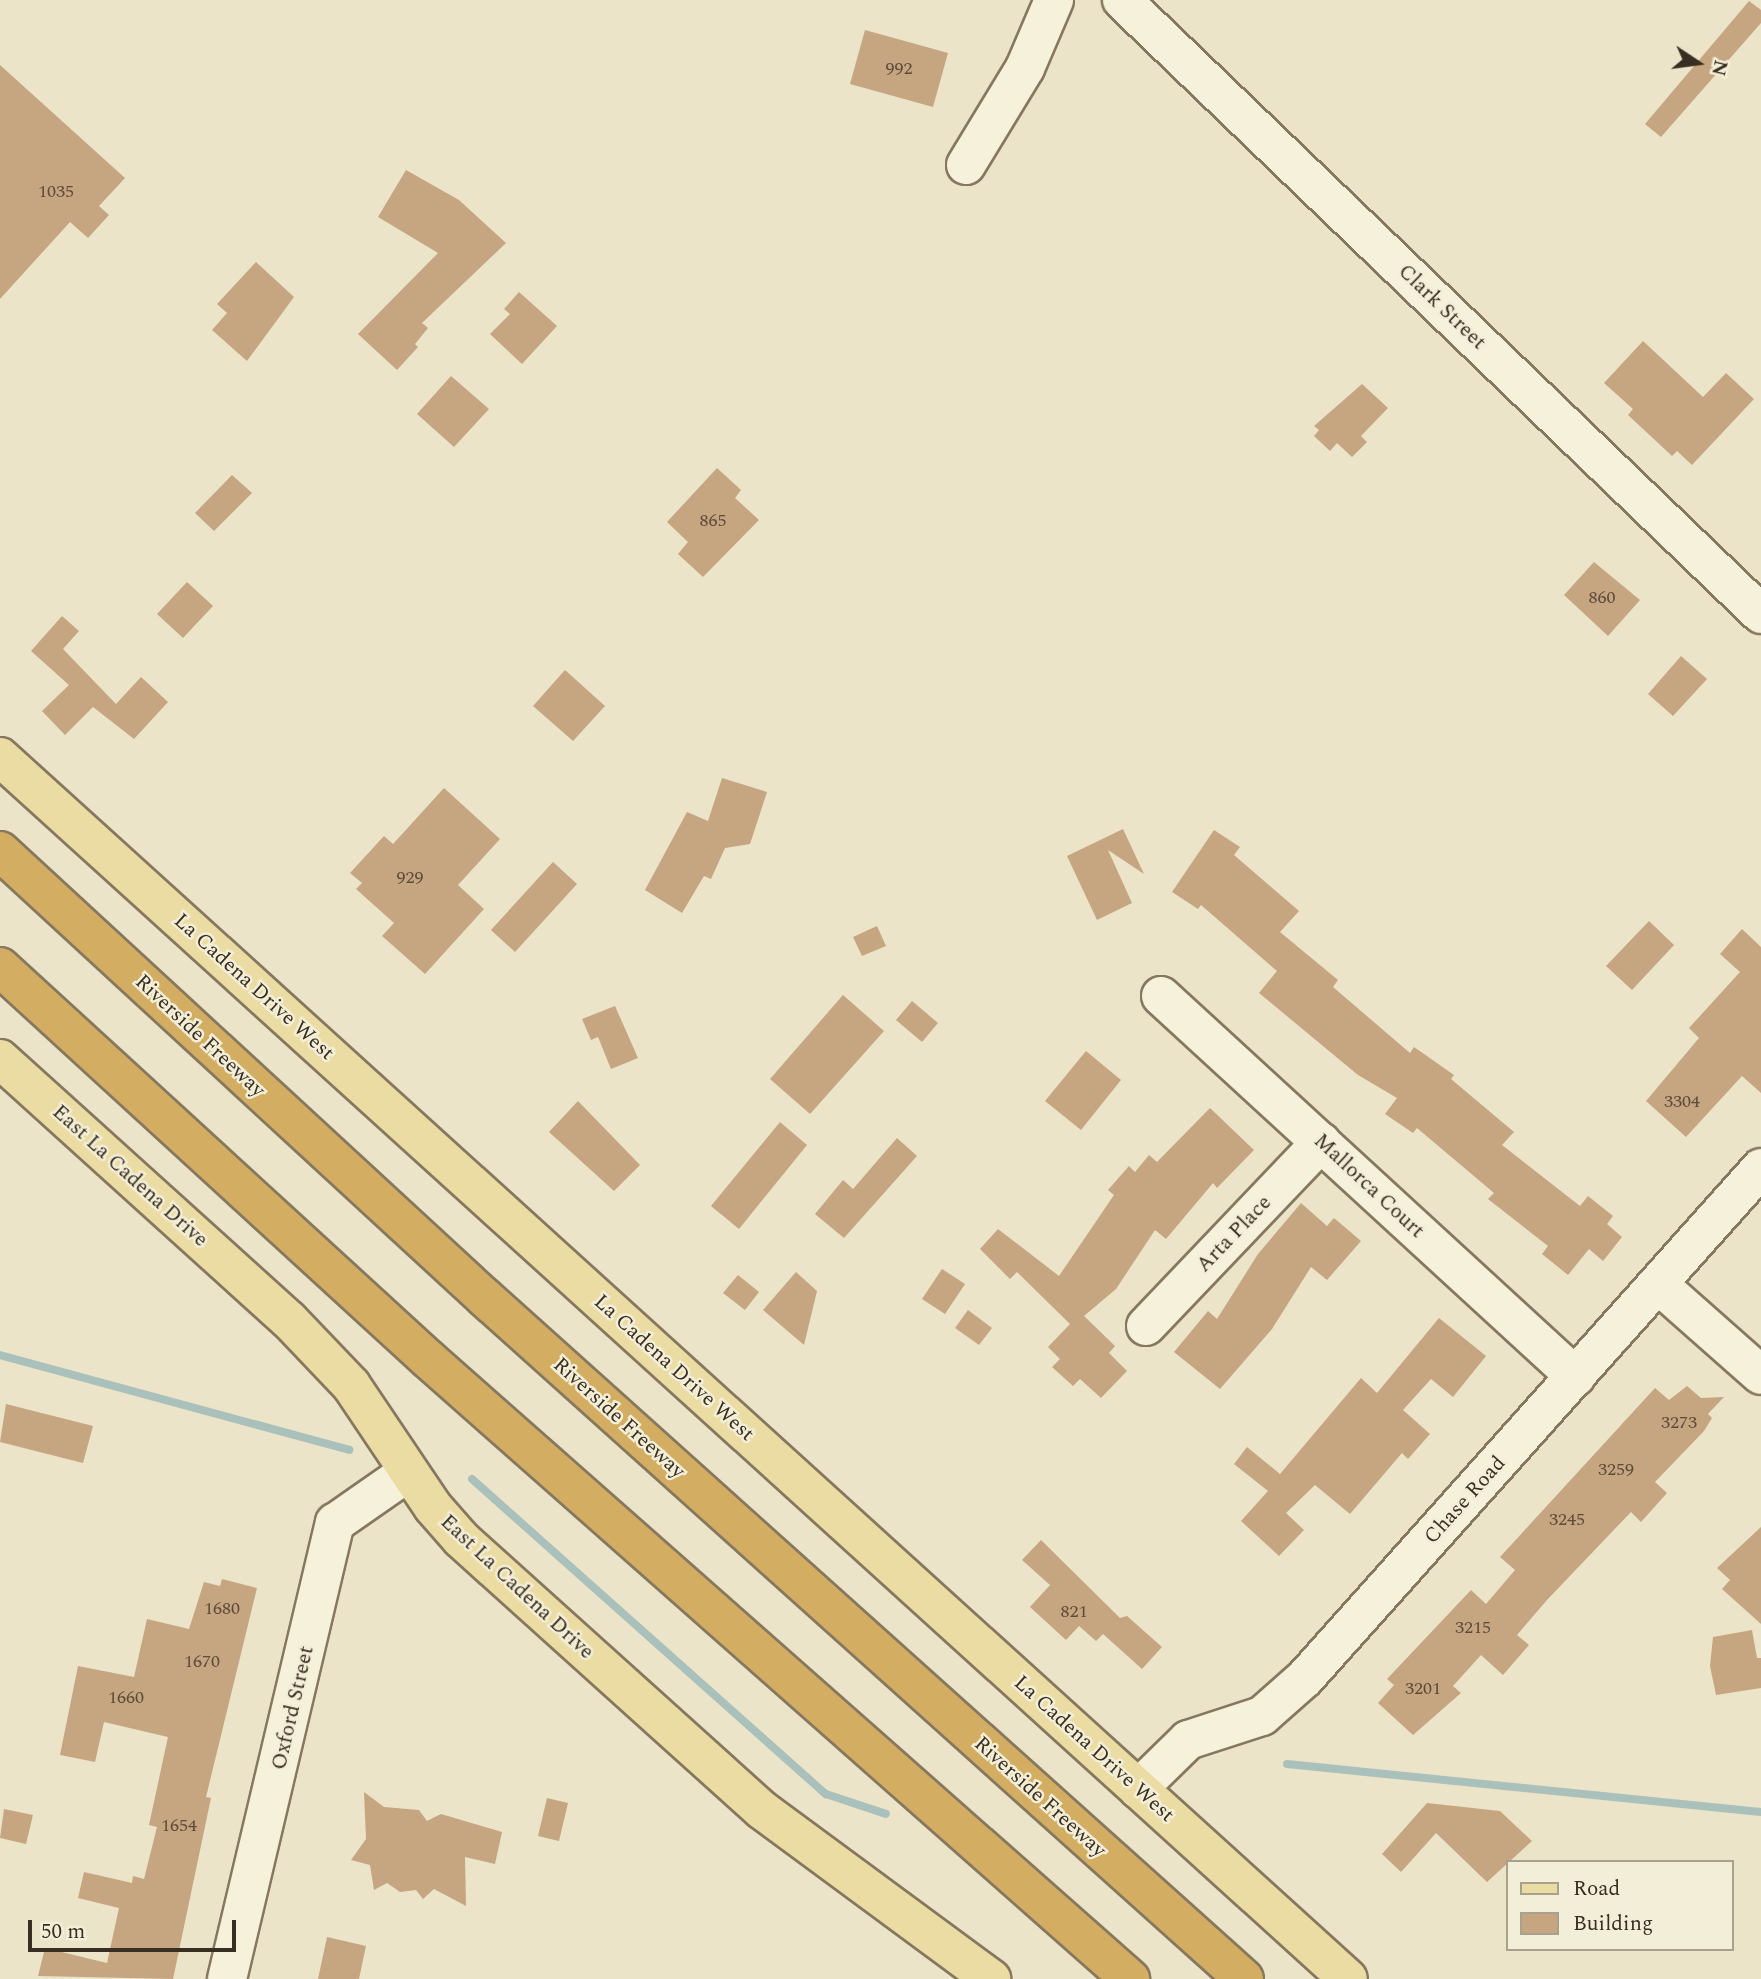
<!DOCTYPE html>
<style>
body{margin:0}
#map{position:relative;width:1761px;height:1979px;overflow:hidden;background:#ebe4c8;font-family:Spectral,serif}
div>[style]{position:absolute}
.stream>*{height:8px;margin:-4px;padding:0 4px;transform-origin:4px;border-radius:4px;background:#a9c0bb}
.building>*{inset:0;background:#c6a581}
.roads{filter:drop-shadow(2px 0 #86785f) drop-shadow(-2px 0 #86785f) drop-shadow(0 2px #86785f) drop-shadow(0 -2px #86785f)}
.minor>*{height:38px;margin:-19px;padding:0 19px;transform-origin:19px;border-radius:19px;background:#f6f1db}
.major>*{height:38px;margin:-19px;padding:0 19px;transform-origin:19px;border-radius:19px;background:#ebdca4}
.highway>*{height:38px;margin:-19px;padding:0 19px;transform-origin:19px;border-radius:19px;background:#d3ad61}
span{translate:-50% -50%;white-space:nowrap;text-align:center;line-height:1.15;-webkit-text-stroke:5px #f3eed7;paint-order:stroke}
.number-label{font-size:18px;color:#5c4c39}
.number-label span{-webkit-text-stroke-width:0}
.street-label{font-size:21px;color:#382e21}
.legend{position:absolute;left:1506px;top:1860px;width:228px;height:91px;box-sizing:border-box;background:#f3eed7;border:2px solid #a8a18e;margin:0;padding:9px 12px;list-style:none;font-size:21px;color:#382e21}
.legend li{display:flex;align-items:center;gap:14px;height:35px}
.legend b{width:35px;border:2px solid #a8a18e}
.north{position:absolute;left:1663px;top:28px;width:70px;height:70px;-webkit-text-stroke:5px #f3eed7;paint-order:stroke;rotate:103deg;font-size:19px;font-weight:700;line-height:28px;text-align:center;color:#382e21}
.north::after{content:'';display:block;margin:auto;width:24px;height:32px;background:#382e21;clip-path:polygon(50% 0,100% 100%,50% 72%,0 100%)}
.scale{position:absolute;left:28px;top:1920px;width:208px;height:32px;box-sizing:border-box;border:4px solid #382e21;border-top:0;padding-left:9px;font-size:21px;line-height:24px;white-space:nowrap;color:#382e21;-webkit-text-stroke:5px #f3eed7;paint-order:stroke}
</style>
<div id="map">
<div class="stream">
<div style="left:0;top:1355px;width:362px;rotate:15.2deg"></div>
<div style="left:472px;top:1479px;width:474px;rotate:41.7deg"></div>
<div style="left:826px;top:1794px;width:63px;rotate:18.4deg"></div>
<div style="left:1287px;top:1764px;width:476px;rotate:5.8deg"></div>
</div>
<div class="building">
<div style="clip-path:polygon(1749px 1px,1761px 10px,1761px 23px,1661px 137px,1645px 124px)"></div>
<div style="clip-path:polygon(865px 30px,948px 53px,933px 107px,850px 84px)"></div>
<div style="clip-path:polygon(0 65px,125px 178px,99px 206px,109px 215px,88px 238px,70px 222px,0 299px)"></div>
<div style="clip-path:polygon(406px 170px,459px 200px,506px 243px,422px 323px,428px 328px,415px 344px,418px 347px,397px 370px,358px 334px,438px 253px,378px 217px)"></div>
<div style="clip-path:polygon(256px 262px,294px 297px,247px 361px,212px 330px,227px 313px,217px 304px)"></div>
<div style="clip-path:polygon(519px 292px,557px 326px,522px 364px,490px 334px,510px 314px,504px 309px)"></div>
<div style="clip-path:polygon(1643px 341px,1703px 397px,1726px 373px,1754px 399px,1692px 465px,1677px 451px,1672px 456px,1628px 415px,1633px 409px,1604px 383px)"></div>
<div style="clip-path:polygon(451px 376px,489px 409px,454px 447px,417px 414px)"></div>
<div style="clip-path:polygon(1362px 384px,1388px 408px,1361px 436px,1367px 442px,1352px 457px,1337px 443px,1330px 451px,1314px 436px,1319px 430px,1314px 426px)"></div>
<div style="clip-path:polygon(717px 468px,741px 490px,735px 498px,759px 520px,703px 577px,678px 554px,688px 542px,667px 522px)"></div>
<div style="clip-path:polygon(232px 475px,252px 493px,214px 531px,195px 513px)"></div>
<div style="clip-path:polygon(1594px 562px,1640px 600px,1608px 636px,1564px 595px)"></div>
<div style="clip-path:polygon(187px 582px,213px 606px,183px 638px,157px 614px)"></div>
<div style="clip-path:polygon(62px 616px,79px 631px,63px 649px,116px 704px,141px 677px,168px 702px,134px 739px,93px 707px,65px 735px,42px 711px,69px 685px,31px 651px)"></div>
<div style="clip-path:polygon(1681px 656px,1707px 679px,1673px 716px,1648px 694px)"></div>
<div style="clip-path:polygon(565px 670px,605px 706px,573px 741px,533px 706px)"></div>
<div style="clip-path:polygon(722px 778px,767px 792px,750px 844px,725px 848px,711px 879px,704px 876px,682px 913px,645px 890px,687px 812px,708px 821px)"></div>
<div style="clip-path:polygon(444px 788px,500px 839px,458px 885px,484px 909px,425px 974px,382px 936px,394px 923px,356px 889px,362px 883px,350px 873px,384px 836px,393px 844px)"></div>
<div style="clip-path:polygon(1123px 829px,1144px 874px,1108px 850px,1132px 903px,1097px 920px,1067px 856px)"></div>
<div style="clip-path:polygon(1214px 830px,1240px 847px,1234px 855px,1299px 911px,1280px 932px,1338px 980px,1333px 987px,1410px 1053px,1414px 1047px,1454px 1075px,1451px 1079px,1514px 1132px,1502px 1145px,1580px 1206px,1588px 1196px,1613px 1216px,1607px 1224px,1622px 1237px,1603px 1261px,1589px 1249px,1568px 1275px,1542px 1254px,1548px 1246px,1488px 1199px,1494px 1193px,1417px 1128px,1413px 1133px,1385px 1114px,1397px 1098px,1358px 1075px,1259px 993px,1277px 971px,1201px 905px,1198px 909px,1172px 892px)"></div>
<div style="clip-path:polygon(553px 862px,577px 884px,515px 952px,491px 930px)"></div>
<div style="clip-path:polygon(1649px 921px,1674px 945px,1632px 990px,1606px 966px)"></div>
<div style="clip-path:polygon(877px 926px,886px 946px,862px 956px,853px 937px)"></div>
<div style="clip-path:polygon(1742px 929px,1761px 947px,1761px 1093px,1742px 1076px,1686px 1137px,1646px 1101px,1699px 1038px,1689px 1028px,1740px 972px,1720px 954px)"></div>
<div style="clip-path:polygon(843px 995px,884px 1031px,810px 1114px,770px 1079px)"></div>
<div style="clip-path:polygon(912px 1001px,938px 1023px,922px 1042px,896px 1020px)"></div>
<div style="clip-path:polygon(615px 1006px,638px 1058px,611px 1069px,598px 1037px,591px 1040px,582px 1019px)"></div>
<div style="clip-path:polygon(1086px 1051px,1121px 1080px,1081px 1130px,1045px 1101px)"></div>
<div style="clip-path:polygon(578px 1101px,640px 1165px,614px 1191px,549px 1132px)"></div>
<div style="clip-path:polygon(1210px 1108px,1254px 1150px,1217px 1188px,1213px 1183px,1166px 1239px,1155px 1230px,1116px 1289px,1084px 1316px,1115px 1346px,1109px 1353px,1127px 1371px,1101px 1398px,1080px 1379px,1073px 1386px,1052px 1367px,1060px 1359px,1048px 1347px,1070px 1324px,1017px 1272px,1010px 1279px,980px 1249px,998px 1229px,1059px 1276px,1114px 1195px,1108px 1190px,1129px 1166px,1135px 1172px,1149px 1155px,1157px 1162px)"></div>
<div style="clip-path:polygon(780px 1122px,807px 1145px,739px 1229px,711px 1206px)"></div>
<div style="clip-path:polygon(897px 1138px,917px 1156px,844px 1238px,815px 1214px,843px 1180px,853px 1189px)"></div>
<div style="clip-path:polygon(1301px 1203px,1327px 1226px,1334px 1218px,1361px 1241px,1327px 1280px,1311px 1267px,1272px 1329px,1220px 1389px,1174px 1352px,1208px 1311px,1217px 1319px,1258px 1254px)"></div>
<div style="clip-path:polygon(942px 1269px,965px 1284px,945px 1314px,922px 1299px)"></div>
<div style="clip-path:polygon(796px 1272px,817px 1291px,804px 1345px,763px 1310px)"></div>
<div style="clip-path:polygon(738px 1275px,759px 1292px,745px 1310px,723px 1293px)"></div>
<div style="clip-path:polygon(968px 1310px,992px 1328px,979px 1345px,955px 1328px)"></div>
<div style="clip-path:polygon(1439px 1318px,1486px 1356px,1453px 1397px,1431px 1379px,1403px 1410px,1430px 1434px,1408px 1459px,1402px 1453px,1350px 1514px,1315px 1485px,1286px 1513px,1304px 1530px,1279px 1556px,1241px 1521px,1268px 1491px,1234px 1464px,1247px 1447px,1280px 1474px,1361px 1378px,1377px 1393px)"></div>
<div style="clip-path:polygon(1687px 1386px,1701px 1398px,1724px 1397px,1708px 1414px,1712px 1418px,1704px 1431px,1655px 1482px,1667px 1493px,1641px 1522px,1631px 1512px,1547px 1600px,1517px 1635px,1529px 1645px,1503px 1675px,1481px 1655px,1453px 1686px,1461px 1693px,1413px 1735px,1378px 1703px,1394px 1685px,1387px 1679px,1471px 1590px,1486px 1604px,1515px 1570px,1500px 1557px,1655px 1388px,1669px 1400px)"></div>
<div style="clip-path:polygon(6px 1404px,93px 1426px,83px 1463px,0 1442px)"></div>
<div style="clip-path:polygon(1761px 1527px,1761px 1624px,1722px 1589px,1730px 1580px,1717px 1568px)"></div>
<div style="clip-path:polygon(1041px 1540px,1120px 1618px,1127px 1616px,1162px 1647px,1142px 1669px,1103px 1634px,1096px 1641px,1079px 1626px,1066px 1640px,1030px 1607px,1050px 1585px,1022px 1560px)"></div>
<div style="clip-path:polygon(222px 1579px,257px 1588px,206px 1797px,211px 1798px,173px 1979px,38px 1976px,45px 1948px,107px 1963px,119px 1908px,78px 1898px,84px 1872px,132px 1883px,133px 1876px,144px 1879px,157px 1827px,149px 1825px,168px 1737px,104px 1722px,95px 1762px,60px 1755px,78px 1666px,134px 1677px,147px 1619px,189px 1629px,204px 1582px,220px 1586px)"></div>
<div style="clip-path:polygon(1752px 1630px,1757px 1658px,1761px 1658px,1761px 1688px,1716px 1695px,1710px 1666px,1713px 1637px)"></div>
<div style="clip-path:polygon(364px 1792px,384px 1807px,419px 1810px,427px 1821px,441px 1814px,502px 1832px,495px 1864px,465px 1857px,466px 1906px,434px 1889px,423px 1899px,416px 1890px,400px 1892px,387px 1883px,374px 1890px,370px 1865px,351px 1860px,366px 1839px)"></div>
<div style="clip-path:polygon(547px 1798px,568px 1803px,559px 1841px,538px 1836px)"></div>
<div style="clip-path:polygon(1427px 1803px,1500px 1811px,1532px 1841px,1487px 1882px,1436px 1833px,1401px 1872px,1382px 1854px)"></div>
<div style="clip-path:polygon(4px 1809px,33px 1815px,26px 1844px,0 1838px)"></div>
<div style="clip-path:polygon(327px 1937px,366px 1946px,359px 1979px,318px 1979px)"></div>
</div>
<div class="roads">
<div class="minor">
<div style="left:1122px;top:0;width:886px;rotate:43.86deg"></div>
<div style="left:966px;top:165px;width:114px;rotate:-58.7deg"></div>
<div style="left:1025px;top:68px;width:74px;rotate:-66.9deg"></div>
<div style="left:1161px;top:996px;width:563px;rotate:42.55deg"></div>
<div style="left:1658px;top:1284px;width:137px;rotate:41.5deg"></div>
<div style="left:1146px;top:1326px;width:254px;rotate:-46.4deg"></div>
<div style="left:1138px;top:1789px;width:70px;rotate:-44.4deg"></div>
<div style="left:1188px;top:1740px;width:78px;rotate:-18deg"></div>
<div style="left:1262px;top:1716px;width:57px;rotate:-41.5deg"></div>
<div style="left:1305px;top:1678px;width:684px;rotate:-48.2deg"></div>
<div style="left:227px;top:1979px;width:469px;rotate:-76.7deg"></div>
<div style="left:335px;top:1523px;width:89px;rotate:-34.9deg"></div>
</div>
<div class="major">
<div style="left:0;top:757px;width:1819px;rotate:42.19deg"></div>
<div style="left:0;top:1059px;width:389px;rotate:42.1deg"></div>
<div style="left:289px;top:1320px;width:90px;rotate:46.4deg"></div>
<div style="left:351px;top:1385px;width:147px;rotate:56.1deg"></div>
<div style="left:433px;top:1507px;width:43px;rotate:48.8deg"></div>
<div style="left:461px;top:1539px;width:405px;rotate:42deg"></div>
<div style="left:762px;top:1810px;width:285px;rotate:36.4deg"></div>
</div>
<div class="highway">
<div style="left:0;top:851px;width:658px;rotate:42.66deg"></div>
<div style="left:484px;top:1297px;width:1021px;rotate:41.9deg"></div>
<div style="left:0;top:967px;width:580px;rotate:42.49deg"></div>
<div style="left:428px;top:1359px;width:937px;rotate:41.45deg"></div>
</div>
</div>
<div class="number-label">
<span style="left:899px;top:69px">992</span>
<span style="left:56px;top:192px">1035</span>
<span style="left:713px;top:521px">865</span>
<span style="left:1602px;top:598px">860</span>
<span style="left:410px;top:878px">929</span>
<span style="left:1682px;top:1102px">3304</span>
<span style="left:1679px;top:1423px">3273</span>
<span style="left:1616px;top:1470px">3259</span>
<span style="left:1567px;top:1520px">3245</span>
<span style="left:222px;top:1609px">1680</span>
<span style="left:1074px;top:1612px">821</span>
<span style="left:1473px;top:1628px">3215</span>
<span style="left:202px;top:1662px">1670</span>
<span style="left:1423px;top:1689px">3201</span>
<span style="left:126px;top:1698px">1660</span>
<span style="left:179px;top:1826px">1654</span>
</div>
<div class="street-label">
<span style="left:1442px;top:307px;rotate:44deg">Clark Street</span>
<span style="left:254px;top:987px;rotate:42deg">La Cadena Drive West</span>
<span style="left:200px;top:1036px;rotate:43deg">Riverside Freeway</span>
<span style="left:130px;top:1176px;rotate:42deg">East La Cadena Drive</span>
<span style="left:1369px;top:1186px;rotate:43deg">Mallorca Court</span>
<span style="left:1234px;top:1234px;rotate:-46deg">Arta Place</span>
<span style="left:674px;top:1368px;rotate:42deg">La Cadena Drive West</span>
<span style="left:619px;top:1418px;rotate:42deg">Riverside Freeway</span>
<span style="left:1465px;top:1500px;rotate:-48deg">Chase Road</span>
<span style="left:517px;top:1587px;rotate:43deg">East La Cadena Drive</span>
<span style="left:293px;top:1708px;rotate:-77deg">Oxford Street</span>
<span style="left:1094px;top:1749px;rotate:42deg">La Cadena Drive West</span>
<span style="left:1040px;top:1797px;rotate:42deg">Riverside Freeway</span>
</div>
<ul class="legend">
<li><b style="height:9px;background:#ebdca4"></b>Road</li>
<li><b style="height:19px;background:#c6a581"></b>Building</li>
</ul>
<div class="north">N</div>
<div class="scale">50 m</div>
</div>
